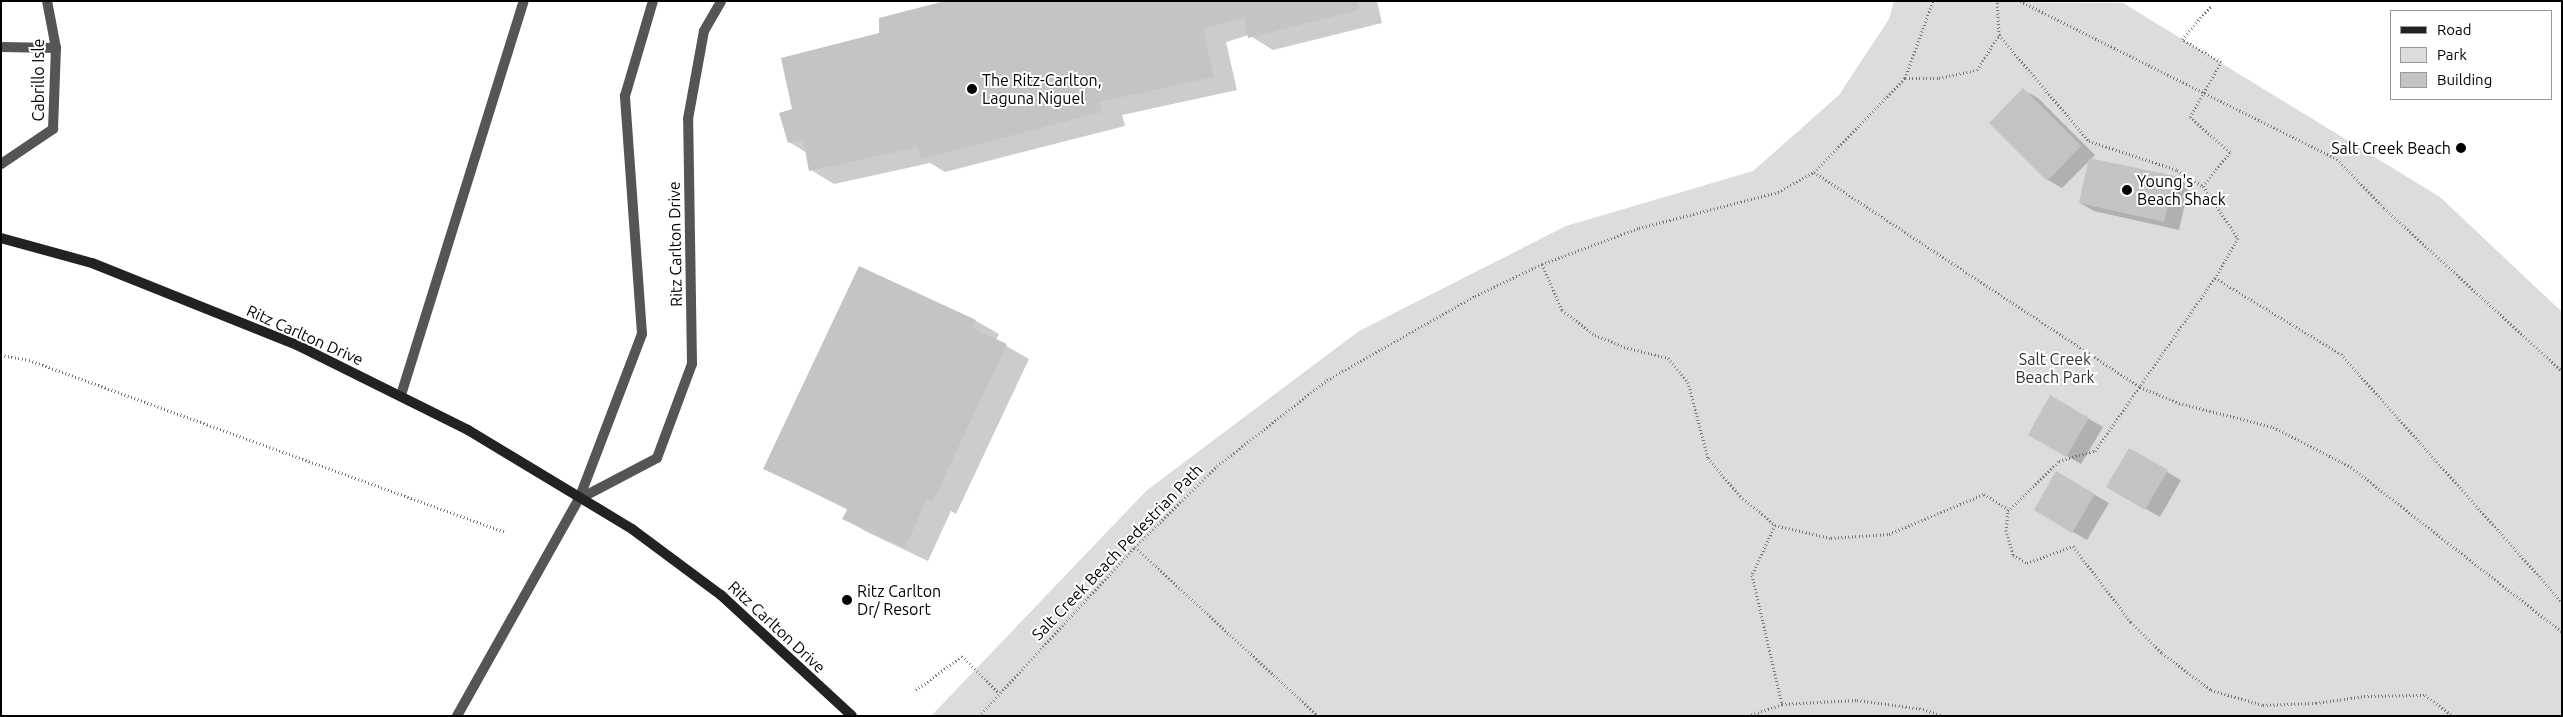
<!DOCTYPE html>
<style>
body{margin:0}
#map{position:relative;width:2563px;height:717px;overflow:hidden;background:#fff;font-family:Ubuntu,sans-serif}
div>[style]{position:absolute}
.green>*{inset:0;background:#dcdcdc}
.shadow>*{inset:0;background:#0003}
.building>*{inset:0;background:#c4c4c4}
.path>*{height:3px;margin-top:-1.5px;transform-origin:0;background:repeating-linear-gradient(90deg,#777 0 1px,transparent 0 3.5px)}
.lane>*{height:10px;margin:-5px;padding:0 5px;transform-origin:5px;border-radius:5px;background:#555}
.street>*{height:10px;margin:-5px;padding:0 5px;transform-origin:5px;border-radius:5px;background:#555}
.secondary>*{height:10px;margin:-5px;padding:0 5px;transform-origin:5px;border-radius:5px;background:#222}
.dots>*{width:14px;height:14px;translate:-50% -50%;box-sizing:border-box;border:2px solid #fff;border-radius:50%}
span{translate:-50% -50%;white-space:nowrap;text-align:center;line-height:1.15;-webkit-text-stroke:4px #fff;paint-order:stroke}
.street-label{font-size:16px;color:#000}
.poi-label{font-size:16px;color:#000}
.left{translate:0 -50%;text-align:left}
.right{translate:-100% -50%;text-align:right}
.park-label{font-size:16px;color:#333}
.frame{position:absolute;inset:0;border:2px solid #000;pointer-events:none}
.legend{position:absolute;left:2390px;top:10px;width:162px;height:90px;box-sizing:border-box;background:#fff;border:1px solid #999;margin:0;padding:6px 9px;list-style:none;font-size:15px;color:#000}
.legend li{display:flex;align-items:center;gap:10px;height:25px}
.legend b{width:25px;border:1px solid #999}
</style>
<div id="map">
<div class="green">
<div style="clip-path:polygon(1894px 1px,2123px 3px,2440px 197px,2562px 312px,2562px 716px,931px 716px,1146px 491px,1359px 331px,1566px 226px,1753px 171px,1839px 95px,1889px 19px)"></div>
</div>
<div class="shadow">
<div style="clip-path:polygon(950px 1px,1377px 1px,1382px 23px,1273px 50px,1249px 35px,1226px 42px,1237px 90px,1122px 115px,1125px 126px,945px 172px,930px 163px,834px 184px,811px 170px,807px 153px,789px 142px,794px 110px,881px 34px)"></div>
<div style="clip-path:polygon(2023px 90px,2038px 98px,2095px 155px,2091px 159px,2174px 177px,2189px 185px,2179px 230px,2094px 211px,2080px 203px,2090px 160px,2062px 188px,2048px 180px)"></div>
<div style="clip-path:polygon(859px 267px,976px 321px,999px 334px,996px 340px,1029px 359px,956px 514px,951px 511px,928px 561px,867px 532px,844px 519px,848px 510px,765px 469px)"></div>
<div style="clip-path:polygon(2051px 397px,2103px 427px,2081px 464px,2029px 434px)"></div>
<div style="clip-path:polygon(2129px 450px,2181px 480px,2160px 517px,2108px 487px)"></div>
<div style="clip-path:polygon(2057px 473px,2109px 503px,2087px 540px,2035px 510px)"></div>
</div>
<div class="building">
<div style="clip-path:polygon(945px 1px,1357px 1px,1359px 10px,1248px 38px,1244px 17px,1203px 29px,1214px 77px,1099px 102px,1102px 112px,921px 159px,918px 147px,809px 171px,803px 139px,788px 143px,779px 113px,792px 109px,781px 58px,879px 33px,879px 18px)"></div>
<div style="clip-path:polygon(2023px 88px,2081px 146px,2047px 181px,1989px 123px)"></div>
<div style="clip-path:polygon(2089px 158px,2175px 176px,2164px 222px,2079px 203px)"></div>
<div style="clip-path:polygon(859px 266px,976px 320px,972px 328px,1007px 344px,933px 501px,927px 499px,905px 548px,842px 519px,848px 508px,763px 469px)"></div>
<div style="clip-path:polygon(2050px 395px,2089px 418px,2066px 457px,2028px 435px)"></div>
<div style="clip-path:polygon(2129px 448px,2168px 470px,2145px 510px,2106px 487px)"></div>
<div style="clip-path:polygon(2056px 471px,2095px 494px,2072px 533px,2034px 510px)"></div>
</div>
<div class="path">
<div style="left:2020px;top:1px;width:354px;rotate:26.5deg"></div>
<div style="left:2337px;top:159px;width:68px;rotate:46.2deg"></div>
<div style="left:2384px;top:208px;width:241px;rotate:42.5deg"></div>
<div style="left:1999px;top:35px;width:139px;rotate:49.7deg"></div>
<div style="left:2089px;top:141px;width:93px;rotate:18.2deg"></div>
<div style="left:2177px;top:170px;width:31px;rotate:32deg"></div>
<div style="left:2203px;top:186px;width:63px;rotate:56.1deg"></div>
<div style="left:2238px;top:238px;width:46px;rotate:119.9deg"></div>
<div style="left:2215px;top:278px;width:147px;rotate:31.1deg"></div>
<div style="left:2341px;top:354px;width:332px;rotate:48.3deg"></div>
<div style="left:1905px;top:78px;width:34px"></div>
<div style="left:1939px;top:78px;width:39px;rotate:-12deg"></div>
<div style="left:1977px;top:70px;width:41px;rotate:-57.8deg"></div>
<div style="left:1999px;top:35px;width:34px;rotate:-93deg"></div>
<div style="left:1814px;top:172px;width:391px;rotate:33.4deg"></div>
<div style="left:2140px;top:387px;width:42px;rotate:22.3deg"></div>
<div style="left:2179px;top:403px;width:97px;rotate:14.3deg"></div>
<div style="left:2273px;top:427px;width:88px;rotate:27.1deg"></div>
<div style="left:2351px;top:467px;width:268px;rotate:38deg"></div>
<div style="left:2203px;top:186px;width:43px;rotate:-51.5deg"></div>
<div style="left:2230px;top:152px;width:53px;rotate:-138.8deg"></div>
<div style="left:2190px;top:117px;width:63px;rotate:-60.6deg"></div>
<div style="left:2221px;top:62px;width:45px;rotate:-149.5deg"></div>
<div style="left:2182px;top:39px;width:45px;rotate:-48.6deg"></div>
<div style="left:1542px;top:264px;width:50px;rotate:66.5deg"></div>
<div style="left:1562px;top:310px;width:41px;rotate:37.1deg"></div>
<div style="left:1595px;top:335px;width:31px;rotate:22deg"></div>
<div style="left:1624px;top:347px;width:45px;rotate:14deg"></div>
<div style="left:1668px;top:358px;width:31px;rotate:50deg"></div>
<div style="left:1688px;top:382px;width:79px;rotate:75.3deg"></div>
<div style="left:1708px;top:458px;width:50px;rotate:49.9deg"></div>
<div style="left:1740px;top:496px;width:45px;rotate:39.6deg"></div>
<div style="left:1775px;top:525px;width:57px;rotate:13.1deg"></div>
<div style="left:1831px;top:538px;width:58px;rotate:-3.9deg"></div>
<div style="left:1889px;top:534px;width:103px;rotate:-22.8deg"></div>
<div style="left:1984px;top:494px;width:28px;rotate:32deg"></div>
<div style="left:2008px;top:509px;width:21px;rotate:95deg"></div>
<div style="left:2006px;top:530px;width:26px;rotate:74deg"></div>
<div style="left:2013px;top:555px;width:16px;rotate:30deg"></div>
<div style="left:2027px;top:563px;width:49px;rotate:-20.3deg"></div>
<div style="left:2073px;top:546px;width:96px;rotate:52.7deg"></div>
<div style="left:2131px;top:622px;width:44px;rotate:45deg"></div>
<div style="left:2162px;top:653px;width:61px;rotate:37.1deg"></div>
<div style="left:2211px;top:690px;width:54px;rotate:16.1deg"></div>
<div style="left:2263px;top:705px;width:53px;rotate:-2.2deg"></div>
<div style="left:2316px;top:703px;width:49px;rotate:-8.3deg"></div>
<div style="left:2364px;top:696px;width:61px;rotate:-0.9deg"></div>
<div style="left:2425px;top:695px;width:35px;rotate:37deg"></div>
<div style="left:1px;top:355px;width:28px;rotate:10deg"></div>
<div style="left:29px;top:360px;width:506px;rotate:19.87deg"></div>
<div style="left:2008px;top:511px;width:71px;rotate:-44.4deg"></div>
<div style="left:2059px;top:461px;width:37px;rotate:-16deg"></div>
<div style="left:2095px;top:451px;width:211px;rotate:-55.3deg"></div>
<div style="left:1775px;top:525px;width:55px;rotate:114.7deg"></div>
<div style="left:1752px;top:575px;width:132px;rotate:76.9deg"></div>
<div style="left:1135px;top:547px;width:249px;rotate:42.7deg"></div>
<div style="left:916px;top:690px;width:57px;rotate:-36.5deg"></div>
<div style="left:962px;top:656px;width:52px;rotate:45deg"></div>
<div style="left:979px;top:716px;width:230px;rotate:-47.3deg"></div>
<div style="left:1135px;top:547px;width:115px;rotate:-44.6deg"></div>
<div style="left:1217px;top:466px;width:140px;rotate:-38deg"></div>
<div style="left:1327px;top:380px;width:170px;rotate:-29.6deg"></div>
<div style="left:1475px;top:296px;width:74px;rotate:-25.5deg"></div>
<div style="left:1542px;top:264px;width:103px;rotate:-20.4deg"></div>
<div style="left:1639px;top:228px;width:144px;rotate:-14.5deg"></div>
<div style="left:1778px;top:192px;width:41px;rotate:-29.1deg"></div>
<div style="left:1814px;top:172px;width:131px;rotate:-45.9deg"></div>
<div style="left:1905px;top:78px;width:82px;rotate:-70deg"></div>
<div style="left:1748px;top:716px;width:36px;rotate:-19deg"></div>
<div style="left:1782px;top:704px;width:75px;rotate:-3.1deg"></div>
<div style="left:1857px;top:700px;width:67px;rotate:7.8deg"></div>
<div style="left:1923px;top:709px;width:21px;rotate:19deg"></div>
</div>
<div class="lane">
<div style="left:401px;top:395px;width:413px;rotate:-72.7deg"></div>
<div style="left:579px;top:499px;width:88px;rotate:-27.7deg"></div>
<div style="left:657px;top:458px;width:100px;rotate:-69.6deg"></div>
<div style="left:692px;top:364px;width:245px;rotate:-90.9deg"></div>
<div style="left:688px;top:119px;width:89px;rotate:-79.7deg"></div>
<div style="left:704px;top:31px;width:34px;rotate:-60deg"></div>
<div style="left:457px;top:716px;width:249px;rotate:-60.7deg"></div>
<div style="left:579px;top:499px;width:177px;rotate:-69.1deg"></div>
<div style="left:642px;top:334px;width:239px;rotate:-94.1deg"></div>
<div style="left:625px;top:96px;width:99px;rotate:-73.6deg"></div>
</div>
<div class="street">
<div style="left:1px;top:47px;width:55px;rotate:1deg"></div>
<div style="left:1px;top:164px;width:63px;rotate:-33.9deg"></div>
<div style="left:53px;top:129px;width:81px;rotate:-87.9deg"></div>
<div style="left:56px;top:48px;width:48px;rotate:-100.8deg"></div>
</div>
<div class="secondary">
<div style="left:1px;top:238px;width:94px;rotate:15.4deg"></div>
<div style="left:92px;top:263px;width:221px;rotate:21.8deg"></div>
<div style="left:297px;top:345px;width:191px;rotate:26.4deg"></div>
<div style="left:468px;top:430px;width:192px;rotate:31.1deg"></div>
<div style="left:632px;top:529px;width:111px;rotate:36.6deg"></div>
<div style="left:721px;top:595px;width:178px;rotate:42.7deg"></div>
</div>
<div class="dots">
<div style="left:972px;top:89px;background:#000"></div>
<div style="left:2461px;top:148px;background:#000"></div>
<div style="left:2127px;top:190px;background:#000"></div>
<div style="left:847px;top:600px;background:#000"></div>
</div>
<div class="street-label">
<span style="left:38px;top:80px;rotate:-90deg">Cabrillo Isle</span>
<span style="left:675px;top:244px;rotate:-91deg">Ritz Carlton Drive</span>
<span style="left:305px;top:335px;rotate:24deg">Ritz Carlton Drive</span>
<span style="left:1117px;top:552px;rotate:-46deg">Salt Creek Beach Pedestrian Path</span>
<span style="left:777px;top:627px;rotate:43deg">Ritz Carlton Drive</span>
</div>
<div class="poi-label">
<span class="left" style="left:982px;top:89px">The Ritz-Carlton,<br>Laguna Niguel</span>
<span class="right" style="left:2451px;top:148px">Salt Creek Beach</span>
<span class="left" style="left:2137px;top:190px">Young's<br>Beach Shack</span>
<span class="left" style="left:857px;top:600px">Ritz Carlton<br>Dr/ Resort</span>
</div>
<div class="park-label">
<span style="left:2055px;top:368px">Salt Creek<br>Beach Park</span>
</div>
<div class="frame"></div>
<ul class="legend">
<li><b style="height:6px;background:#222"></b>Road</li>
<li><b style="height:14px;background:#dcdcdc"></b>Park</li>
<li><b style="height:14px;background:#c4c4c4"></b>Building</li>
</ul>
</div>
